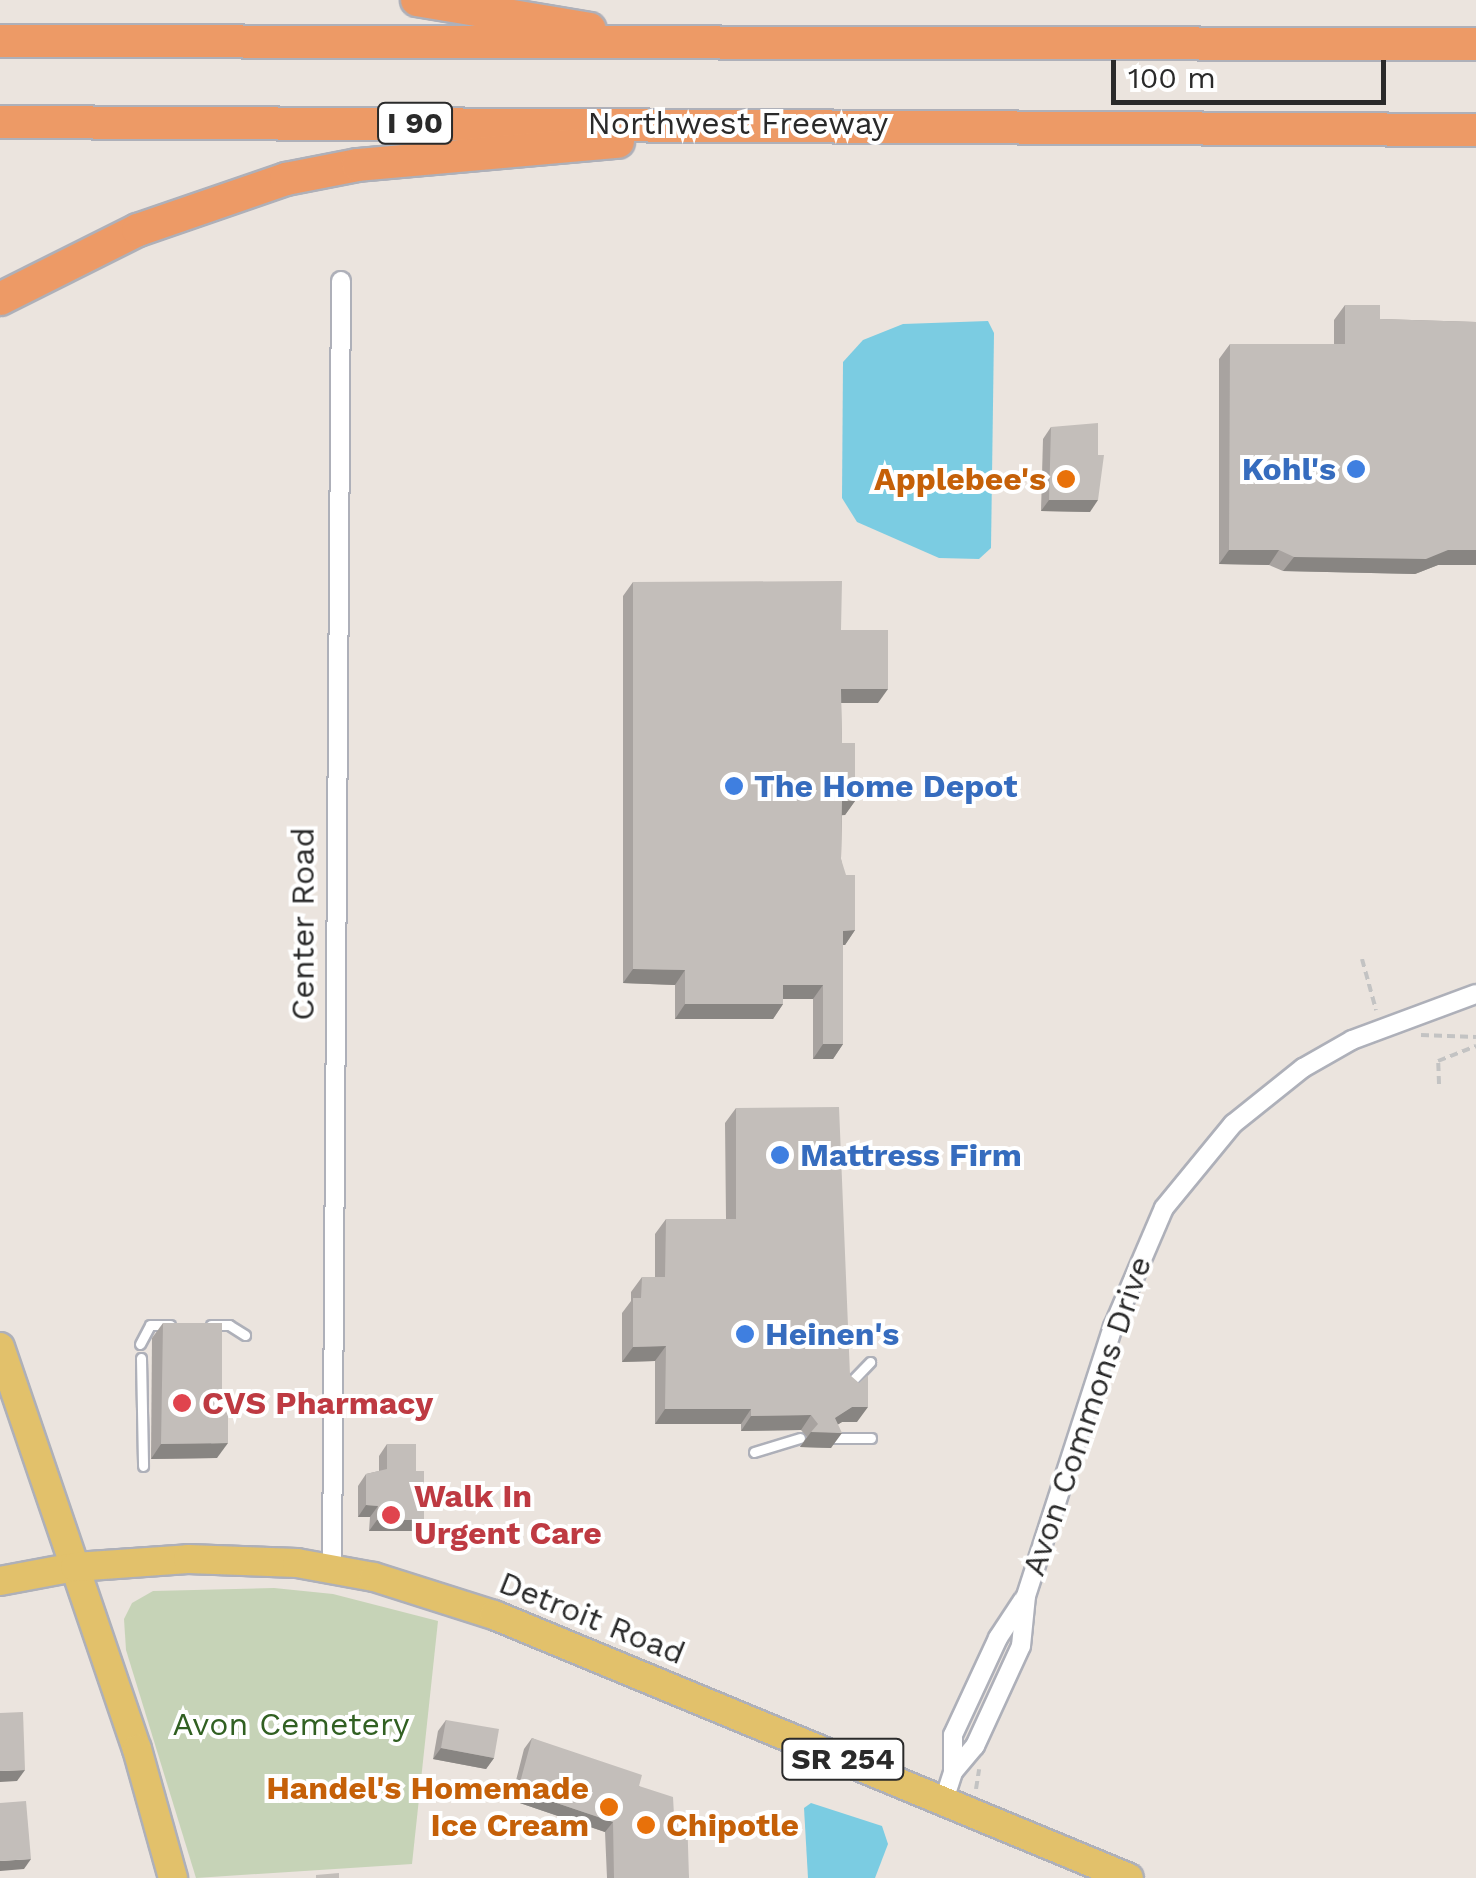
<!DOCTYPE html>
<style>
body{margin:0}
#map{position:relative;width:1476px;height:1878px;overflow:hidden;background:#ebe4de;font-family:"Work Sans",sans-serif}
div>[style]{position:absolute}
.cemetery>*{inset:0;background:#c6d3b7}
.water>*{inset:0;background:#7bcce2}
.path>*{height:4px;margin-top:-2px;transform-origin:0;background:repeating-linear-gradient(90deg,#c3c3c3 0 8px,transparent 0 13px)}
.roads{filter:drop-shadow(2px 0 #aeb0b9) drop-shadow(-2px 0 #aeb0b9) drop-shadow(0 2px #aeb0b9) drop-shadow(0 -2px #aeb0b9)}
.service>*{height:9px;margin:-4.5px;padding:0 4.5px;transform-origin:4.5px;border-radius:4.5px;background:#fff}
.minor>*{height:18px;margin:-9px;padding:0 9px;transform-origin:9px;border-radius:9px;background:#fff}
.primary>*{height:28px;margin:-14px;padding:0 14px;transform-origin:14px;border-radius:14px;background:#e2c16b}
.motorway>*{height:32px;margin:-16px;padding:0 16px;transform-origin:16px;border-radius:16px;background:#ed9a66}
.wall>*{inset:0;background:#a8a3a0}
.shaded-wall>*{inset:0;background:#888582}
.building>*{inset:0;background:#c3beba}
.dots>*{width:28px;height:28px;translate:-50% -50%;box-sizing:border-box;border:5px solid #fff;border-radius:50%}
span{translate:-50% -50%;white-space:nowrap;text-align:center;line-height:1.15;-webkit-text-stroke:8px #fff;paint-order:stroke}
.shield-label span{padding:2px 8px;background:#fff;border:2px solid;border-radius:8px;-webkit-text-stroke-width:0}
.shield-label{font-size:30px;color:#2a2a2a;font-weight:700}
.street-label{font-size:32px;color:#2a2a2a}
.shop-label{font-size:32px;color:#366cbe;font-weight:700}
.right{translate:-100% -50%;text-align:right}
.left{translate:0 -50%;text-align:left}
.food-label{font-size:32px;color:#c56008;font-weight:700}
.health-label{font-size:32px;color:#be3a42;font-weight:700}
.park-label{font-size:32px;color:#316022}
.scale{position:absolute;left:1111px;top:60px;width:275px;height:45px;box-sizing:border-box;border:5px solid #2a2a2a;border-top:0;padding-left:12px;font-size:30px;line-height:35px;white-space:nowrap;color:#2a2a2a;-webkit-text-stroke:8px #fff;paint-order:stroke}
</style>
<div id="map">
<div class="cemetery">
<div style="clip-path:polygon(274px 1588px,333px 1594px,438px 1621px,412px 1864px,196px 1878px,126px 1650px,124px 1619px,132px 1603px,153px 1591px)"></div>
</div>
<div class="water">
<div style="clip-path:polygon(988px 321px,994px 333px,991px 548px,979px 559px,939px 558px,857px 522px,842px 498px,843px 362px,863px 340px,903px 324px)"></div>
<div style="clip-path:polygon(811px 1803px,882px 1826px,888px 1844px,875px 1878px,808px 1878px,804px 1808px)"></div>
</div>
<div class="path">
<div style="left:1362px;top:959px;width:53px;rotate:74.6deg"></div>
<div style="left:1421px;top:1035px;width:55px;rotate:2.1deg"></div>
<div style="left:1439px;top:1084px;width:23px;rotate:-92deg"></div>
<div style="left:1438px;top:1061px;width:41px;rotate:-21.5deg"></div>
<div style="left:976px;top:1789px;width:20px;rotate:-81deg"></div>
</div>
<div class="roads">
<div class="service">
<div style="left:211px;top:1325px;width:18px"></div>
<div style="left:229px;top:1325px;width:19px;rotate:32deg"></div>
<div style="left:140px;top:1344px;width:21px;rotate:-62deg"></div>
<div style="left:150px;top:1325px;width:20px"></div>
<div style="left:141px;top:1358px;width:108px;rotate:88.9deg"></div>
<div style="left:848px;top:1385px;width:32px;rotate:-46deg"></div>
<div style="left:831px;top:1438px;width:40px"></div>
<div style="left:754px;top:1452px;width:48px;rotate:-16.9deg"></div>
</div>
<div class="minor">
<div style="left:332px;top:1568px;width:1287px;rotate:-89.6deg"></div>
<div style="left:953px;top:1772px;width:34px;rotate:-50deg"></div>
<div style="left:975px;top:1746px;width:110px;rotate:-65.3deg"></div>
<div style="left:1021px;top:1646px;width:50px;rotate:-84.3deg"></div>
<div style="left:1026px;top:1596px;width:283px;rotate:-72.1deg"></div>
<div style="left:1113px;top:1327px;width:129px;rotate:-66.8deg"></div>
<div style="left:1164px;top:1208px;width:109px;rotate:-50.6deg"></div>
<div style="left:1233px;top:1124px;width:90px;rotate:-38.7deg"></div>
<div style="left:1303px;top:1068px;width:56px;rotate:-29.7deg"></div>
<div style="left:1352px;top:1040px;width:132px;rotate:-20.4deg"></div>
<div style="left:944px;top:1800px;width:29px;rotate:-72deg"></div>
<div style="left:953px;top:1772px;width:37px;rotate:-90deg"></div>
<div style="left:953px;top:1735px;width:107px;rotate:-65.1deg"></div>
<div style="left:998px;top:1638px;width:45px;rotate:-56.7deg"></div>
</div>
<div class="primary">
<div style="left:0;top:1347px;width:425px;rotate:71.2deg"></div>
<div style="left:137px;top:1749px;width:134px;rotate:74.4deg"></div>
<div style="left:0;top:1581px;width:76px;rotate:-10.6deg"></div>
<div style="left:75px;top:1567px;width:113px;rotate:-4deg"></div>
<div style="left:188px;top:1559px;width:109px;rotate:2.1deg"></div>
<div style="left:297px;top:1563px;width:78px;rotate:10.3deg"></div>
<div style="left:374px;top:1577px;width:126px;rotate:17.6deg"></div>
<div style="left:494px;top:1615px;width:687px;rotate:22.5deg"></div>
</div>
<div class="motorway">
<div style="left:417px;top:0;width:175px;rotate:9.5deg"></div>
<div style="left:0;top:41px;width:1476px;rotate:0.12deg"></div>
<div style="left:0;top:122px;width:1476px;rotate:0.31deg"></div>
<div style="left:0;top:299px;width:154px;rotate:-26.6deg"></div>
<div style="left:138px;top:230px;width:157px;rotate:-19deg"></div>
<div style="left:286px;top:179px;width:73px;rotate:-11deg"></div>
<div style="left:358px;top:165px;width:261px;rotate:-5.1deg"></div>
</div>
</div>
<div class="wall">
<div style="clip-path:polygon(1345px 305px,1380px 319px,1476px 322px,1476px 565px,1438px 565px,1415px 574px,1283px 571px,1269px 565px,1219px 564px,1219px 359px,1230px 344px,1334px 344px,1334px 320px)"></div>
<div style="clip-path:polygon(1051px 427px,1090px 512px,1041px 511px,1043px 439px)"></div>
<div style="clip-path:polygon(633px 582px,841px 630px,878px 703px,841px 703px,842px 743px,855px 801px,845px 815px,842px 815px,841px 859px,855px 930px,845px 945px,843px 945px,843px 1044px,833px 1059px,813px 1059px,813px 999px,783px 999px,783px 1004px,773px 1019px,675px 1019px,675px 985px,623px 983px,623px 596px)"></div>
<div style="clip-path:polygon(736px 1108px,850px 1375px,857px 1422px,842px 1422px,838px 1424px,831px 1448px,800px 1447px,807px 1437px,801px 1430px,741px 1431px,741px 1424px,655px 1424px,655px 1361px,622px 1362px,622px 1313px,631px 1301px,631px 1292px,642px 1277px,655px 1277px,655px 1234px,666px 1219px,726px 1219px,725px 1123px)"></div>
<div style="clip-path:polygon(163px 1323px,217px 1458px,151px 1459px,152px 1338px)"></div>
<div style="clip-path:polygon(387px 1444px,416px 1471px,424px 1520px,416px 1531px,369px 1531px,370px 1517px,358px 1517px,358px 1486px,366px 1474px,379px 1471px,379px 1456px)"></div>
<div style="clip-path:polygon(446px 1720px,494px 1758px,486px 1769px,433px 1759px,438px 1731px)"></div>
<div style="clip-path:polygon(532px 1738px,639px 1786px,674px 1815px,689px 1878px,607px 1878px,605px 1832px,511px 1800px,524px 1749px)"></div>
</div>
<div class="shaded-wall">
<div style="clip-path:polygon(1049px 500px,1098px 500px,1090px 512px,1041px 511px)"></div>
<div style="clip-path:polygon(1229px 550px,1279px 550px,1269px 565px,1219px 564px)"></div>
<div style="clip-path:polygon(1448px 550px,1476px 550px,1476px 565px,1438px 565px,1415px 574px,1283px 571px,1294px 557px)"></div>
<div style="clip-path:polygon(841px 689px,888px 689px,878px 703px,831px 703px)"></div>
<div style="clip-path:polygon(842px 801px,855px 801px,845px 815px,832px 816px)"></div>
<div style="clip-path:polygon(855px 930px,845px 945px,833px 945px,843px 931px)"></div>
<div style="clip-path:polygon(633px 969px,685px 970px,675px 985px,623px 983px)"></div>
<div style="clip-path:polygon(783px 985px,823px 985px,813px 999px,773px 999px)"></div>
<div style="clip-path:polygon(685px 1004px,783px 1004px,773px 1019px,675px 1019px)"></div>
<div style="clip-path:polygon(823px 1044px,843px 1044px,833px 1059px,813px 1059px)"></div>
<div style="clip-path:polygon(666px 1346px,655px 1361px,622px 1362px,633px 1347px)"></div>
<div style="clip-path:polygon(852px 1407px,868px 1407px,857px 1422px,842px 1422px,826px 1432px,842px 1433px,831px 1448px,800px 1447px,811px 1432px)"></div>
<div style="clip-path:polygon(665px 1409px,751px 1409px,741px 1424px,655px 1424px)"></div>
<div style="clip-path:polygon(811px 1415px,801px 1430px,741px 1431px,751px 1416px)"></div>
<div style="clip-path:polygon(228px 1443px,217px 1458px,151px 1459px,161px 1444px)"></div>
<div style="clip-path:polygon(366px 1505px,378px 1506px,370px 1517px,358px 1517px)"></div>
<div style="clip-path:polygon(377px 1520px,424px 1520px,416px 1531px,369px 1531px)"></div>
<div style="clip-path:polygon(441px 1748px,494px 1758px,486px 1769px,433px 1759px)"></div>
<div style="clip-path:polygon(25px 1770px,17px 1781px,0 1782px,0 1771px)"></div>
<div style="clip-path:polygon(518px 1790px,613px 1822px,605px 1832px,511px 1800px)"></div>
<div style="clip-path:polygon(31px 1859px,24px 1869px,0 1871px,0 1861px)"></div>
</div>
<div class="building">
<div style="clip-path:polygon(1345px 305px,1380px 305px,1380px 319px,1476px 322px,1476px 550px,1448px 550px,1426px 559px,1294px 557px,1279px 550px,1229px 550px,1230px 344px,1345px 344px)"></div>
<div style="clip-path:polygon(1098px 423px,1098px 455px,1104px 455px,1098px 500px,1049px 500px,1051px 427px)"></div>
<div style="clip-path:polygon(842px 581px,841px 630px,888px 630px,888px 689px,841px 689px,842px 743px,855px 743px,855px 801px,842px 801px,841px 859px,846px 875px,855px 875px,855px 930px,843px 931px,843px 1044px,823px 1044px,823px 985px,783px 985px,783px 1004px,685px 1004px,685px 970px,633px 969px,633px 582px)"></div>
<div style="clip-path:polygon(839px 1107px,850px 1375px,859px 1383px,868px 1375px,868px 1407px,852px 1407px,835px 1418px,842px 1433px,811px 1432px,818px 1424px,811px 1415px,751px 1416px,751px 1409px,665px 1409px,666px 1346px,633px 1347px,633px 1298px,641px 1298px,642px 1277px,665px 1277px,666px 1219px,736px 1219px,736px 1108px)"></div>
<div style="clip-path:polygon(163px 1323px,222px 1323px,222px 1404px,228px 1405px,228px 1443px,161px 1444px)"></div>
<div style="clip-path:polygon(387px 1444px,416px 1444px,416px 1471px,424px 1471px,424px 1520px,377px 1520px,378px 1506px,366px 1505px,366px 1474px,387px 1469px)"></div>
<div style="clip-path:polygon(23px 1712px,25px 1770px,0 1771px,0 1713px)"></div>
<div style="clip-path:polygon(446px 1720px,499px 1729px,494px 1758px,441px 1748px)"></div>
<div style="clip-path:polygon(532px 1738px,642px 1775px,639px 1786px,673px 1797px,674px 1815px,687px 1814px,689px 1878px,614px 1878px,613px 1822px,518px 1790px)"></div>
<div style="clip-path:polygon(26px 1801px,31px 1859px,0 1861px,0 1803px)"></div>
<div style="clip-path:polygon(339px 1873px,339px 1878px,316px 1878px,316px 1875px)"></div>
</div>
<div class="dots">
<div style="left:1356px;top:469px;background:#3f7fe0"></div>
<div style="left:1066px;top:479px;background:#e8710a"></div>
<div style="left:734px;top:786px;background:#3f7fe0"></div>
<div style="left:780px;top:1155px;background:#3f7fe0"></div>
<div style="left:745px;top:1334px;background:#3f7fe0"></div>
<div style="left:182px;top:1403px;background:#e0444e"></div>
<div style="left:391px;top:1515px;background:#e0444e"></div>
<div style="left:609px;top:1807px;background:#e8710a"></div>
<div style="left:646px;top:1825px;background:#e8710a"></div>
</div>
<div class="shield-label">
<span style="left:415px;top:123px">I 90</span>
<span style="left:843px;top:1759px">SR 254</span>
</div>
<div class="street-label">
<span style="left:738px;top:123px">Northwest Freeway</span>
<span style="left:303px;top:924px;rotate:-90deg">Center Road</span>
<span style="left:1087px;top:1416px;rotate:-71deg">Avon Commons Drive</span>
<span style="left:592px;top:1618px;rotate:22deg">Detroit Road</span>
</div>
<div class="shop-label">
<span class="right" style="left:1336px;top:469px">Kohl's</span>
<span class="left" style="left:754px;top:786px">The Home Depot</span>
<span class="left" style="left:800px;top:1155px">Mattress Firm</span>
<span class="left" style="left:765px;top:1334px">Heinen's</span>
</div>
<div class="food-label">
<span class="right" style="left:1046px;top:479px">Applebee's</span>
<span class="right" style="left:589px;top:1807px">Handel's Homemade<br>Ice Cream</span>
<span class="left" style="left:666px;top:1825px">Chipotle</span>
</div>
<div class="health-label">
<span class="left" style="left:202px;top:1403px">CVS Pharmacy</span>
<span class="left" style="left:414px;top:1515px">Walk In<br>Urgent Care</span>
</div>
<div class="park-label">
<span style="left:291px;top:1724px">Avon Cemetery</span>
</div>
<div class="scale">100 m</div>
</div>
